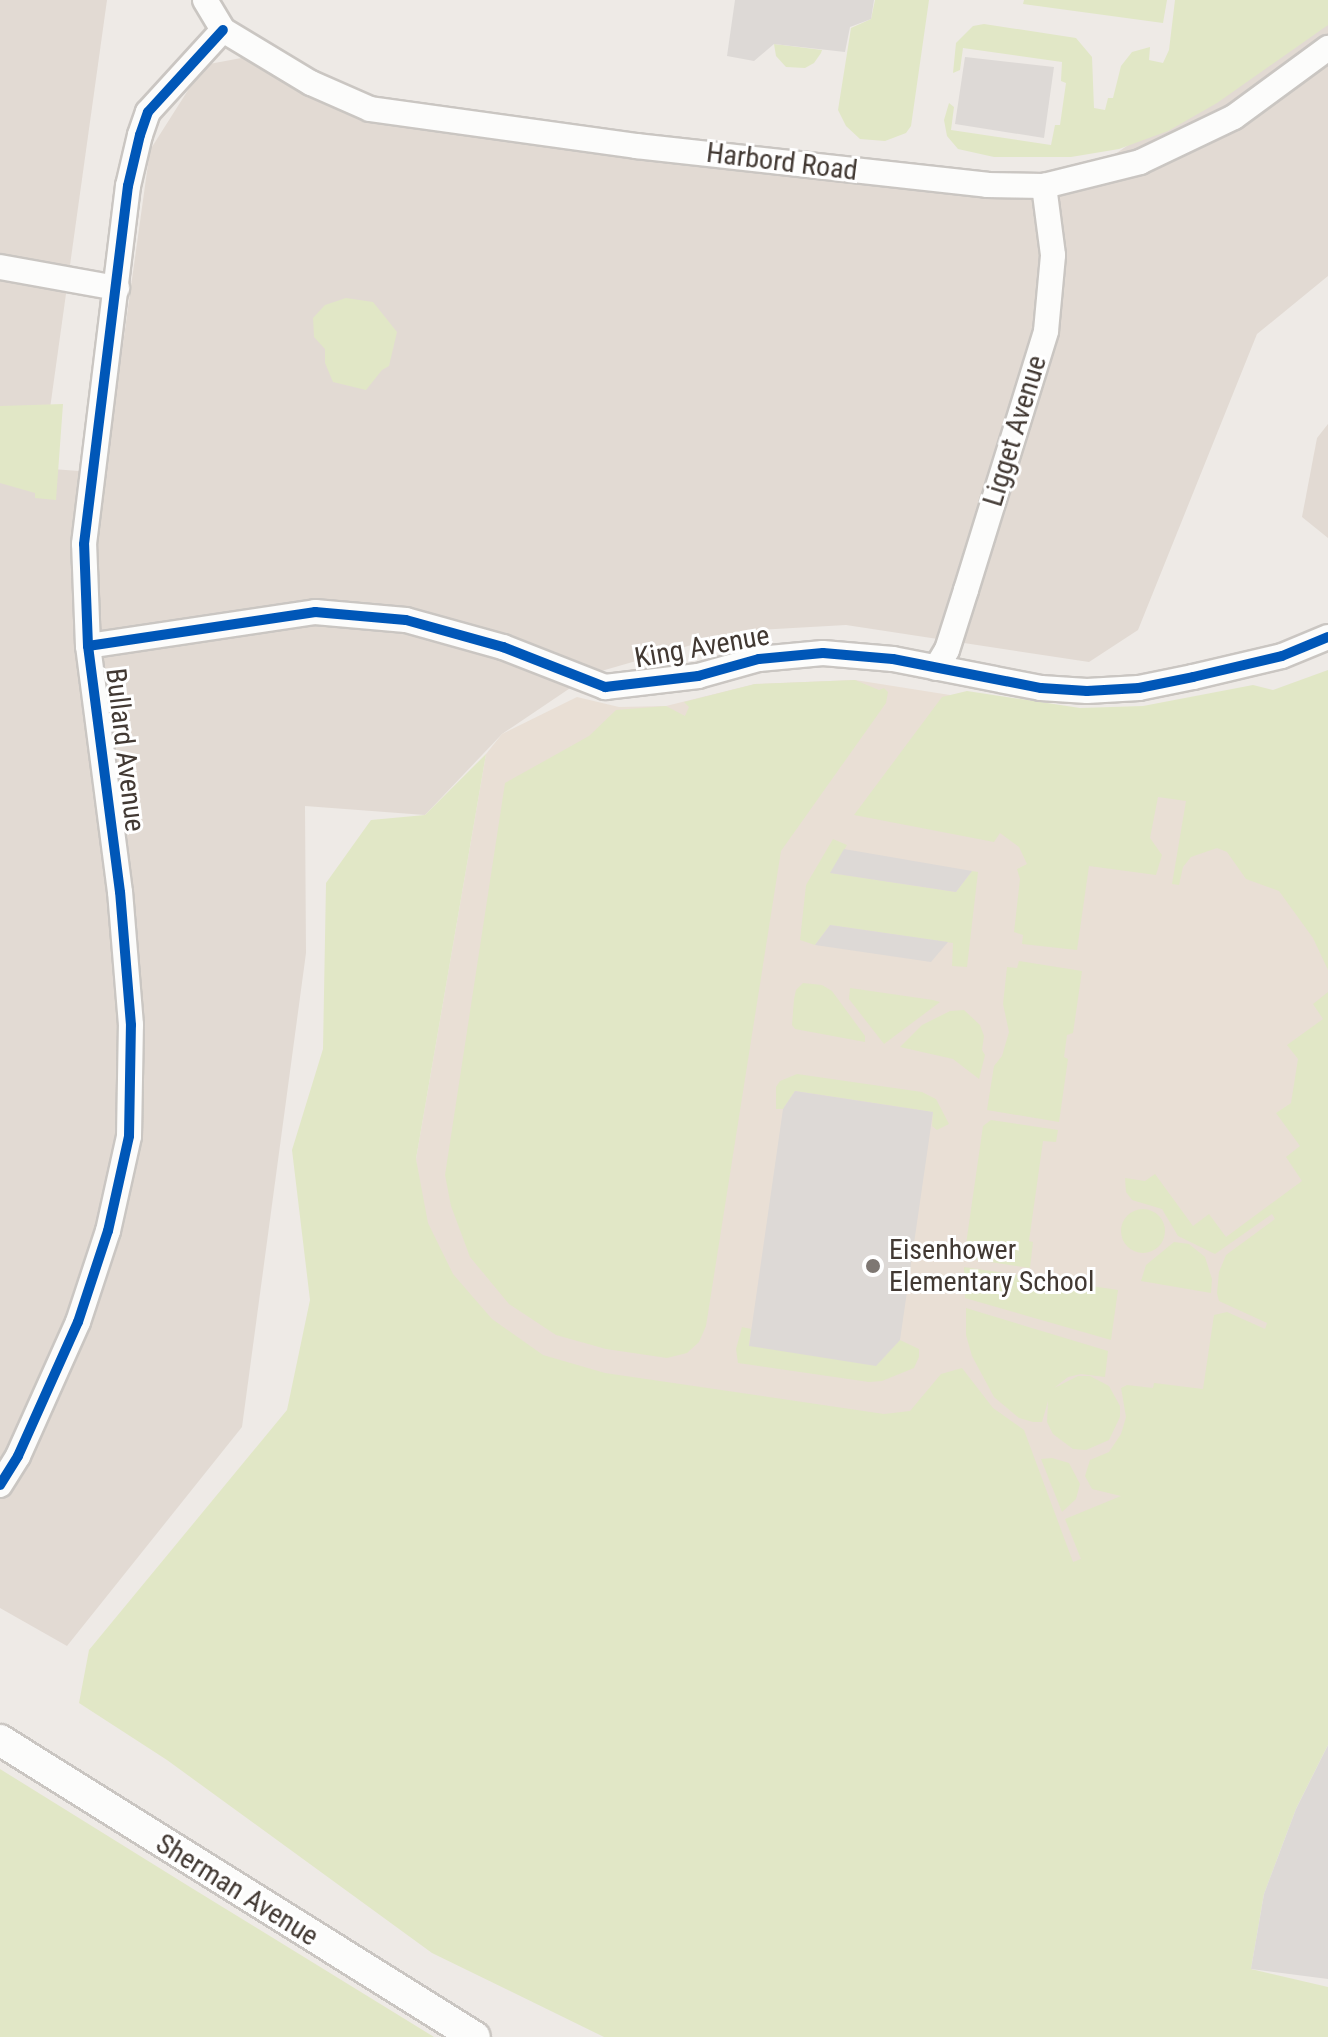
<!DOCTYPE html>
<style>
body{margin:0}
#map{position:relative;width:1328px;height:2037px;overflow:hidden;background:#eeeae6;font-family:"Roboto Condensed",sans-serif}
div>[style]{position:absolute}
.residential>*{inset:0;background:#e2dad3}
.education>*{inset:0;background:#e9dfd5}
.green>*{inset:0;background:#e1e7c6}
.round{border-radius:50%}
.parking>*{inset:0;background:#ddd9d6}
.roads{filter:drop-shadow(2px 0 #cac6c2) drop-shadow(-2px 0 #cac6c2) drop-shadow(0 2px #cac6c2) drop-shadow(0 -2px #cac6c2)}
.minor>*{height:24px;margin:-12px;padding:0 12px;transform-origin:12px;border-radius:12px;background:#fcfcfb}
.tertiary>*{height:30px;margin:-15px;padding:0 15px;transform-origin:15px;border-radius:15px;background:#fcfcfb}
.cycleway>*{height:10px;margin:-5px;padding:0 5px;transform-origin:5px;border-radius:5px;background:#0057b8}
.dots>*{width:22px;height:22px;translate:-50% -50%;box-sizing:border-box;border:4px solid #fff;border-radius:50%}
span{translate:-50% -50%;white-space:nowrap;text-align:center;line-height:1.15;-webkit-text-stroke:6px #fff;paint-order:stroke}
.street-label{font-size:28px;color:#423933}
.poi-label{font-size:28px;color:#423933}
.left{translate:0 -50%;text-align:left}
</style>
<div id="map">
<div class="residential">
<div style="clip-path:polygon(0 0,107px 0,47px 430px,0 428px)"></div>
<div style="clip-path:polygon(1328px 8px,1328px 276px,1257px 334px,1138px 630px,1089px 662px,846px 625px,740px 631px,591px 674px,502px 734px,425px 815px,305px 806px,306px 953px,242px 1427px,67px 1646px,0 1608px,0 465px,105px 473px,150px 150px,204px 65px,268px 53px,380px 101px,531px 129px,1070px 185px)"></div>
<div style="clip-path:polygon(1328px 424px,1328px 538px,1302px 517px,1317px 438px)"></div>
</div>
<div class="education">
<div style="clip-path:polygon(855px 680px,1077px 715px,1328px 692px,1328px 1359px,1136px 1821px,427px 1300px,416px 1159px,486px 754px,502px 734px,577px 697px,619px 707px,666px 706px,755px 684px)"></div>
</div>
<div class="green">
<div style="clip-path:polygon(875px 0,929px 0,911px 126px,906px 133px,885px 141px,860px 139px,846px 126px,838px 110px,851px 28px,871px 19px)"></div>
<div style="clip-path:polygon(1024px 0,1167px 0,1163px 23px,1023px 4px)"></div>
<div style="clip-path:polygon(1175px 0,1328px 0,1328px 25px,1217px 103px,1168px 131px,1119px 149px,1071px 157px,994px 157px,958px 149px,947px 136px,944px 120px,949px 103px,954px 107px,951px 130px,1051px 145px,1055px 125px,1060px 125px,1066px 83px,1061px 81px,1062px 62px,963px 48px,960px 70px,953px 73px,956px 43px,973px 26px,984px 24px,1076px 38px,1092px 57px,1094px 108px,1105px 110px,1108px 98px,1113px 98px,1121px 66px,1132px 52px,1150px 47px,1149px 60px,1163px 63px,1169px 50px)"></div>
<div style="clip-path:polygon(774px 44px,822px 50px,821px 53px,814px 63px,805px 68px,786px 67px,776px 56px)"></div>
<div style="clip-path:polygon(346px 298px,373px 302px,397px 332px,389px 366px,382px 370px,366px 390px,333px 382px,325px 363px,325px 349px,314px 337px,313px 318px,325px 305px)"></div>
<div style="clip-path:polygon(63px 404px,56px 500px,35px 498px,35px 493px,0 483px,0 406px)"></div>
<div style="clip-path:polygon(1328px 670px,1328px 970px,1313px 938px,1279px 891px,1246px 879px,1227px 852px,1217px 848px,1191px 857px,1183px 867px,1179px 885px,1172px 884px,1186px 801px,1158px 797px,1150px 838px,1162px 855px,1156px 875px,1089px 866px,1077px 950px,1022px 944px,1023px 935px,1014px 932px,1020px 879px,1017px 869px,1027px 864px,1019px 847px,1000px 833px,994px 842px,854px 815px,942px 697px,967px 691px,1080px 708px,1143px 706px,1253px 685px,1273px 690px)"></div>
<div style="clip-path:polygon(855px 680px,879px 690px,884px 688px,888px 692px,886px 703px,781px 851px,706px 1326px,699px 1342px,687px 1353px,667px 1358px,606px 1349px,556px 1335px,509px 1304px,470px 1257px,451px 1206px,445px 1175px,505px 783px,589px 736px,616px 710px,666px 706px,685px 716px,689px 707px,684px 702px,755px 684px)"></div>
<div style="clip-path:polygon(486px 754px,416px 1159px,428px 1223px,453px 1274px,492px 1319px,543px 1355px,605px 1373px,884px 1414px,910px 1411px,941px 1374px,962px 1368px,993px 1408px,1024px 1430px,1073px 1562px,1081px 1559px,1065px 1519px,1121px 1496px,1092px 1489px,1085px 1476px,1090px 1460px,1109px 1452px,1121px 1434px,1126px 1417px,1121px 1388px,1127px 1385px,1153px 1388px,1154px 1383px,1203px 1389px,1214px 1315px,1227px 1312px,1265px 1329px,1267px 1323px,1219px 1301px,1217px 1293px,1219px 1272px,1226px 1255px,1275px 1219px,1272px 1214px,1215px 1254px,1178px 1236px,1162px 1209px,1132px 1200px,1126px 1192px,1125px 1178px,1145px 1181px,1155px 1174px,1193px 1226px,1209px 1214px,1226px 1237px,1302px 1181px,1286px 1157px,1300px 1146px,1276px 1113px,1291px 1103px,1298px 1059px,1287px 1045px,1323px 1019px,1313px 1004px,1328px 992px,1328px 1745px,1296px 1809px,1264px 1894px,1251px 1969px,1328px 1987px,1328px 2037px,604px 2037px,432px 1953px,167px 1760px,79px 1703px,89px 1650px,287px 1410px,310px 1300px,292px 1150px,323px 1049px,326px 883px,371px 820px,425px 815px)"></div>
<div style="clip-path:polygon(833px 839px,847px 845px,831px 873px,956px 892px,972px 871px,978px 872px,967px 967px,952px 966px,953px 943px,830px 925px,815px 945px,800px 940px,806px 885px)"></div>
<div style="clip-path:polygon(1019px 961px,1082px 971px,1073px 1033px,1067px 1035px,1064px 1057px,1068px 1059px,1059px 1122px,987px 1110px,994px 1066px,1002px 1056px,1009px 1032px,1003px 1004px,1007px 967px,1017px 968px)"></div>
<div style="clip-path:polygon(803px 983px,822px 985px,832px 991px,865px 1036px,865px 1042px,795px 1029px,792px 1025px,794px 999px,796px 990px)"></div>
<div style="clip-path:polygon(850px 988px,933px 1000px,940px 1002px,884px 1044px,849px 999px)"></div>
<div style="clip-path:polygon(964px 1010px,980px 1025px,984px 1036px,982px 1050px,985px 1055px,979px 1079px,953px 1059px,900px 1047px,922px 1025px,950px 1011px)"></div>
<div style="clip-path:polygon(797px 1074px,922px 1092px,936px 1099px,949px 1124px,937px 1130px,932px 1126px,933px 1112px,795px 1091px,783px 1109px,776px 1109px,776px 1087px,780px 1081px)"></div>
<div style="clip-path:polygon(991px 1120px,1058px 1130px,1056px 1142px,1043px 1141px,1029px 1241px,1033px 1242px,1030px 1268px,964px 1258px,983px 1126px)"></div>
<div class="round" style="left:1121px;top:1209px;width:44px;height:44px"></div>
<div style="clip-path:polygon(1174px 1242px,1189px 1244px,1205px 1257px,1212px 1279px,1211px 1293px,1141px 1281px,1146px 1265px)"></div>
<div style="clip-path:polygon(964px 1267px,1118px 1290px,1111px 1340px,965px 1298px)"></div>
<div style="clip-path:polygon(966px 1308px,1108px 1351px,1105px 1377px,1081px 1374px,1068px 1377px,1054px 1388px,1078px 1376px,1090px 1376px,1109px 1386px,1120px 1406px,1120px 1417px,1109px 1440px,1086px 1450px,1073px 1449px,1053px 1434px,1047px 1422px,1048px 1401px,1042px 1422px,1033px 1422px,1019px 1418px,994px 1397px,972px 1356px,966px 1335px)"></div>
<div style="clip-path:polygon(742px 1327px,751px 1329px,749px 1346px,891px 1349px,900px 1340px,919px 1349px,919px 1357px,914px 1368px,882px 1381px,869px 1382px,738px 1363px,736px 1349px)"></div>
<div style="clip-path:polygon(1052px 1458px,1069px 1463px,1080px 1484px,1076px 1499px,1062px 1512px,1041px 1459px)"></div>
<div style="clip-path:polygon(0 1769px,190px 1887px,434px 2037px,0 2037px)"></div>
</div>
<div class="parking">
<div style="clip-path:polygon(735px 0,874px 0,871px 19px,850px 27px,845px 52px,774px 44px,754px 61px,727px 56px)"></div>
<div style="clip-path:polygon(965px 57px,1054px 67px,1044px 138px,955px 124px)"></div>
<div style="clip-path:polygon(844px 849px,972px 871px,956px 892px,830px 873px)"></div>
<div style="clip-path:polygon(830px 925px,948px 942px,931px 962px,815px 945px)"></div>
<div style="clip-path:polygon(795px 1091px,933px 1112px,900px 1340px,876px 1366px,749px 1346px,783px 1109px)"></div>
<div style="clip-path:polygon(1328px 1745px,1328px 1979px,1251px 1969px,1264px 1894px,1296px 1809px)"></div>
</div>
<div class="roads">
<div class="minor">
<div style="left:205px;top:0;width:35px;rotate:59deg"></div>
<div style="left:223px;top:30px;width:103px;rotate:31.1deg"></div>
<div style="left:311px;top:83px;width:64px;rotate:23.8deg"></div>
<div style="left:370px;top:109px;width:269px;rotate:7.9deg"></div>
<div style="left:636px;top:146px;width:353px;rotate:6.3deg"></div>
<div style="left:987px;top:185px;width:57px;rotate:1deg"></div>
<div style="left:1044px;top:186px;width:99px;rotate:-14deg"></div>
<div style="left:1140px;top:162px;width:104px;rotate:-25.6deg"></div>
<div style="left:1234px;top:117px;width:117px;rotate:-36.3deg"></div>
<div style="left:0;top:267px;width:119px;rotate:10.2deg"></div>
<div style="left:88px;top:646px;width:230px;rotate:-8.5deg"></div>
<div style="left:315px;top:612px;width:91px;rotate:5deg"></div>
<div style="left:406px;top:620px;width:101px;rotate:15.6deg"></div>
<div style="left:503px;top:647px;width:110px;rotate:21.4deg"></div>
<div style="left:605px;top:687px;width:94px;rotate:-6.7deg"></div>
<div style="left:698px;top:676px;width:63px;rotate:-15.6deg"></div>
<div style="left:759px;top:659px;width:64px;rotate:-5.4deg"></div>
<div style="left:823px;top:653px;width:70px;rotate:4.9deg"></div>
<div style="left:893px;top:659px;width:151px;rotate:11.1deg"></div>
<div style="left:1041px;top:688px;width:46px;rotate:3.7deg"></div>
<div style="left:1087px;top:691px;width:52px;rotate:-3.3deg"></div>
<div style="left:1139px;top:688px;width:55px;rotate:-11.5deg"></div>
<div style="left:1193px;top:677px;width:91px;rotate:-13.3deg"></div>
<div style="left:1282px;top:656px;width:50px;rotate:-22.4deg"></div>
<div style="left:936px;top:668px;width:21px;rotate:-59deg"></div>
<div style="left:947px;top:650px;width:63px;rotate:-72.4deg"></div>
<div style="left:966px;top:590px;width:271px;rotate:-72.8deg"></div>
<div style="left:1046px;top:331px;width:76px;rotate:-84.7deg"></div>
<div style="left:1053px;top:255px;width:70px;rotate:-97.4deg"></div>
<div style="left:0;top:1485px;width:34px;rotate:-58deg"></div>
<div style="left:18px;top:1456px;width:147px;rotate:-65.9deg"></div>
<div style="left:78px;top:1322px;width:96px;rotate:-71.8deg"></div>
<div style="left:108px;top:1231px;width:97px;rotate:-77.5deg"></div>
<div style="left:129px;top:1136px;width:111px;rotate:-89deg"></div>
<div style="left:131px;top:1025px;width:133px;rotate:-94.7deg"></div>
<div style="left:120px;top:892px;width:248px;rotate:-97.4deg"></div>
<div style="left:88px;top:646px;width:102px;rotate:-92.2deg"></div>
<div style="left:84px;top:544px;width:361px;rotate:-83deg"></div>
<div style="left:128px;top:186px;width:52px;rotate:-76.8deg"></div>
<div style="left:140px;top:135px;width:24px;rotate:-71deg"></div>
<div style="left:148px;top:112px;width:111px;rotate:-47.6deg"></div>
</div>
<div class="tertiary">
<div style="left:0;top:1740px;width:560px;rotate:32.02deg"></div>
</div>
</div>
<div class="cycleway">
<div style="left:88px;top:646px;width:230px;rotate:-8.5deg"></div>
<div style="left:315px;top:612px;width:91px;rotate:5deg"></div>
<div style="left:406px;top:620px;width:101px;rotate:15.6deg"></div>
<div style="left:503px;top:647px;width:110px;rotate:21.4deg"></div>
<div style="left:605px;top:687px;width:94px;rotate:-6.7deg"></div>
<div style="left:698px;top:676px;width:63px;rotate:-15.6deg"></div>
<div style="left:759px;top:659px;width:64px;rotate:-5.4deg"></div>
<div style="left:823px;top:653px;width:70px;rotate:4.9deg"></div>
<div style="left:893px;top:659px;width:151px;rotate:11.1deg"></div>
<div style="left:1041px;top:688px;width:46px;rotate:3.7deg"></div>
<div style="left:1087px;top:691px;width:52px;rotate:-3.3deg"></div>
<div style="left:1139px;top:688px;width:55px;rotate:-11.5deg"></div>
<div style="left:1193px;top:677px;width:91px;rotate:-13.3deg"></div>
<div style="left:1282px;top:656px;width:50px;rotate:-22.4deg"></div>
<div style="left:0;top:1485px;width:34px;rotate:-58deg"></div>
<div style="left:18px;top:1456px;width:147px;rotate:-65.9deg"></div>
<div style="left:78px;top:1322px;width:96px;rotate:-71.8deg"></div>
<div style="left:108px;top:1231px;width:97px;rotate:-77.5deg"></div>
<div style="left:129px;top:1136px;width:111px;rotate:-89deg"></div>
<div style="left:131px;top:1025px;width:133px;rotate:-94.7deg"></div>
<div style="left:120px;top:892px;width:248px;rotate:-97.4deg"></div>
<div style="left:88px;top:646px;width:102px;rotate:-92.2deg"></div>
<div style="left:84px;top:544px;width:361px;rotate:-83deg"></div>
<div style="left:128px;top:186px;width:52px;rotate:-76.8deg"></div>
<div style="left:140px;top:135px;width:24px;rotate:-71deg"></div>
<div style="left:148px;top:112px;width:111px;rotate:-47.6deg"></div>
</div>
<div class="dots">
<div style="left:873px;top:1266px;background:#7e7772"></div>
</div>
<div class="street-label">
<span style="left:782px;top:162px;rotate:7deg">Harbord Road</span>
<span style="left:1015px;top:431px;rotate:-73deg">Ligget Avenue</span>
<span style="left:702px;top:647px;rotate:-10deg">King Avenue</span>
<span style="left:125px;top:750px;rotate:83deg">Bullard Avenue</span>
<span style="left:237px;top:1890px;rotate:32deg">Sherman Avenue</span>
</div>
<div class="poi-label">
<span class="left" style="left:889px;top:1266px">Eisenhower<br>Elementary School</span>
</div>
</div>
